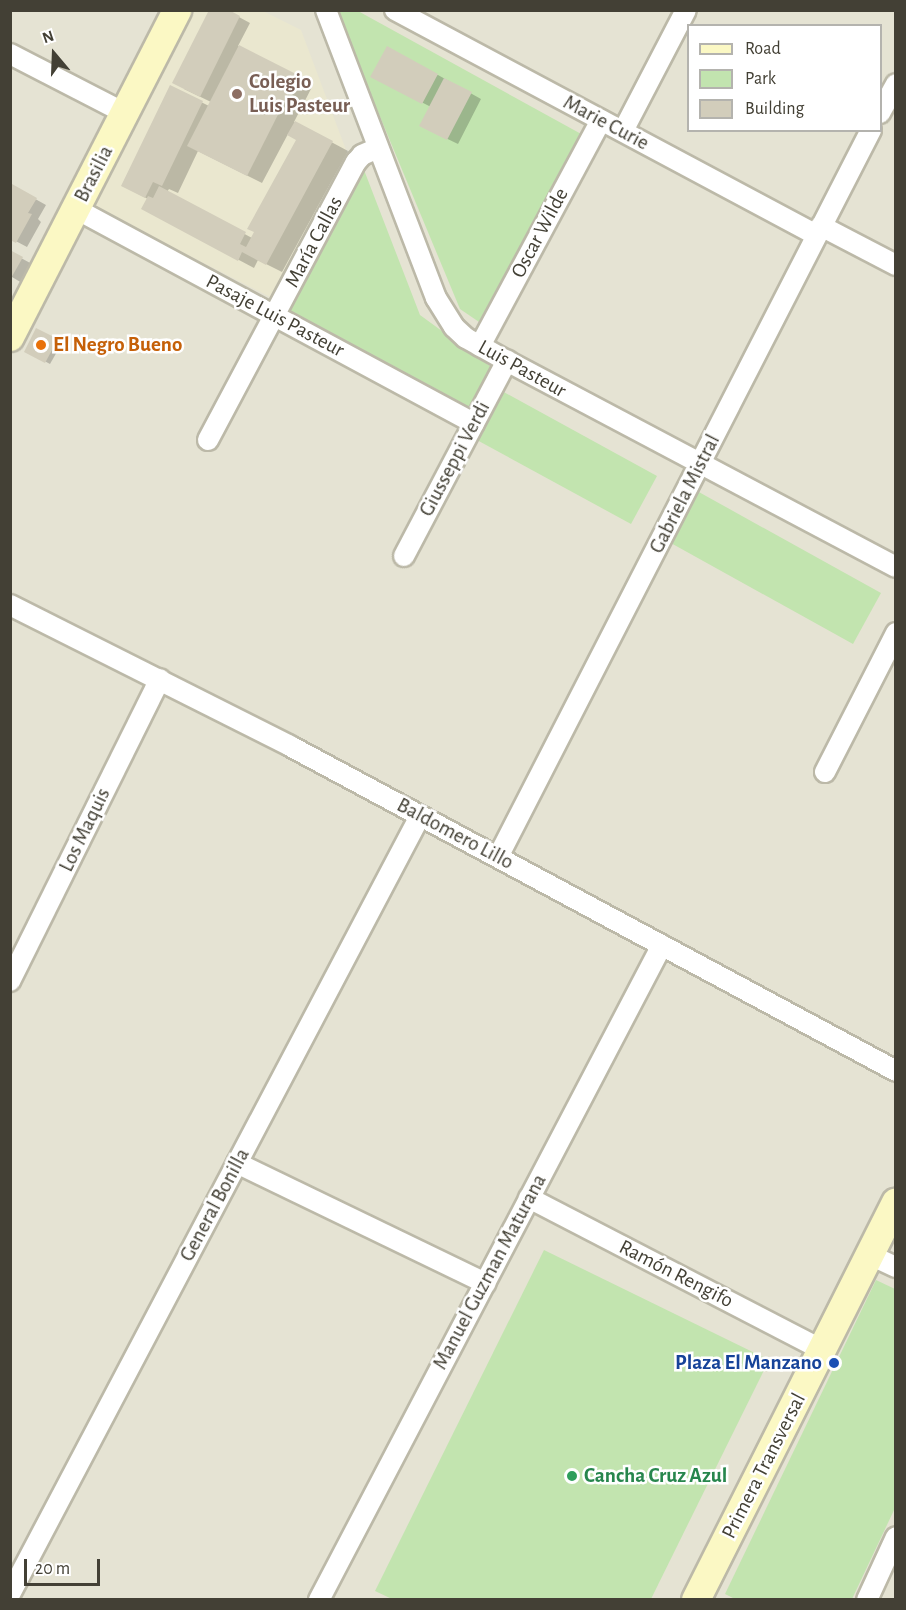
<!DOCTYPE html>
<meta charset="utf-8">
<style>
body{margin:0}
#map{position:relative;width:906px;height:1610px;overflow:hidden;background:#f1f0e5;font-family:"Alegreya Sans",sans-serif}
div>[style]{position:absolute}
.residential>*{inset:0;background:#e5e3d3}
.education>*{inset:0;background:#eae7cf}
.green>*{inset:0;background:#c2e4af}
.shadow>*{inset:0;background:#0003}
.building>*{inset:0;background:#d2cdbb}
.roads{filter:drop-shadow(2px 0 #bcb9a8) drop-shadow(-2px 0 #bcb9a8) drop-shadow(0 2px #bcb9a8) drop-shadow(0 -2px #bcb9a8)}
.street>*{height:20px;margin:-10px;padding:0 10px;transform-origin:10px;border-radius:10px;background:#fff}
.secondary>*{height:28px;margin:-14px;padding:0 14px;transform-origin:14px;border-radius:14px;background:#fbf8c4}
.dots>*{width:16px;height:16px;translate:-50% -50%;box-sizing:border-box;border:3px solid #fff;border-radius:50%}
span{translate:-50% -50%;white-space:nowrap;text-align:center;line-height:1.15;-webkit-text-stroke:5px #fff;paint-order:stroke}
.education-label{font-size:21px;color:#785e54;font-weight:700}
.left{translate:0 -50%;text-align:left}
.street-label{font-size:21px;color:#434035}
.food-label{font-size:21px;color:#c56008;font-weight:700}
.transit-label{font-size:21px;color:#164399;font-weight:700}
.right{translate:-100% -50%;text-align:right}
.leisure-label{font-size:21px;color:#27864d;font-weight:700}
.frame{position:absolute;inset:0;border:12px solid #434035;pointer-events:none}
.legend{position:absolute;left:687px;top:24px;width:195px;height:108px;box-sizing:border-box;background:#fff;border:2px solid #b4b3ae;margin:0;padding:8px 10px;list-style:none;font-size:18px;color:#434035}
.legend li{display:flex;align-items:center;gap:12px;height:30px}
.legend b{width:30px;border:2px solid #b4b3ae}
.north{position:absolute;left:24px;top:24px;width:60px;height:60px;-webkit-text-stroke:4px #fff;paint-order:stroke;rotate:341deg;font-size:16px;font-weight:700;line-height:24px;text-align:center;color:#434035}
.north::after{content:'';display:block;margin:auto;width:21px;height:27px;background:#434035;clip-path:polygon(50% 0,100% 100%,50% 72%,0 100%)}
.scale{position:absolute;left:24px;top:1559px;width:76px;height:27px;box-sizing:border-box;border:3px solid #434035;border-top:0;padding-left:8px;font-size:18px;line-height:21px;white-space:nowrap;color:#434035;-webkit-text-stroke:4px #fff;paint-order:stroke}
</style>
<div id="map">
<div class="residential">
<div style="clip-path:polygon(evenodd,11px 11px,895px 11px,895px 1599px,11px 1599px,11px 11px,688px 26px,880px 26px,880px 130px,688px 130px,688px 26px)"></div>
</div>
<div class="education">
<div style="clip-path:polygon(192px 11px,263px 11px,301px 30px,349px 158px,276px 300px,92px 206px)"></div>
</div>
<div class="green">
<div style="clip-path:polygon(336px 11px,358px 11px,583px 135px,482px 324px,460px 309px)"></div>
<div style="clip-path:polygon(364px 170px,420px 315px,494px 369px,472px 410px,290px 311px)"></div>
<div style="clip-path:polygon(491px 385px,657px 476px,631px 524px,464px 433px)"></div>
<div style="clip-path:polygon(697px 491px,881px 593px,853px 644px,669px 542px)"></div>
<div style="clip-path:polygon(544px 1250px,769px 1360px,651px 1599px,392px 1599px,375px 1591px)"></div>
<div style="clip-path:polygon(876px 1280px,895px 1289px,895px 1508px,852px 1599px,735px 1599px,725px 1594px)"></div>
</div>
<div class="shadow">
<div style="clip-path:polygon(evenodd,226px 10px,250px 23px,238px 46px,313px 85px,294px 122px,348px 151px,282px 272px,258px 260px,254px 268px,158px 217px,148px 199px,123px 186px,171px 87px,209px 106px,211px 102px,184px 89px,226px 10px,288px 134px,298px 140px,252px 238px,167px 192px,169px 189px,178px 193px,198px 151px,262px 183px,288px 134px)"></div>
<div style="clip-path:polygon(438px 75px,481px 99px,458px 144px,431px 131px,431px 107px,382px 82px)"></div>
<div style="clip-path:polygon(12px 186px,46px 205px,38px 219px,41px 222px,27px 247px,10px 238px)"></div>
<div style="clip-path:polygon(10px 252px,32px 264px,22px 283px,12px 277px,10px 281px)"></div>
<div style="clip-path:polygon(37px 330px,62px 343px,50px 364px,26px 351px)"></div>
</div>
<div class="building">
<div style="clip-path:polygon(209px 10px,229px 10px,240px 16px,200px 97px,172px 83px)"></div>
<div style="clip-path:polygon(239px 45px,298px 75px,247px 176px,187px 146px)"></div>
<div style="clip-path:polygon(387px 46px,438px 74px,422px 104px,370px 77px)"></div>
<div style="clip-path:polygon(444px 78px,472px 92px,447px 140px,419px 126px)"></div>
<div style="clip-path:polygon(170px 85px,203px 101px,162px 186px,153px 182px,145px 198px,121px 186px)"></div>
<div style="clip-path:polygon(295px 121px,333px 141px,266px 265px,242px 252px,238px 261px,141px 209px,148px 196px,153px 198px,159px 186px,246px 232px,240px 244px,246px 247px,254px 232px,247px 229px,296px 140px,287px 135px)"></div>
<div style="clip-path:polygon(12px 184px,37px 198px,28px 213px,32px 214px,16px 243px,10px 240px)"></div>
<div style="clip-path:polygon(10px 250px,23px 257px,10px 280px)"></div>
<div style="clip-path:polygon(36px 328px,58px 339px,45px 363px,24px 352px)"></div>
</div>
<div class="roads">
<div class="street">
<div style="left:326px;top:10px;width:308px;rotate:69.1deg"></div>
<div style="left:436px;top:298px;width:34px;rotate:58deg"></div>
<div style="left:454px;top:327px;width:16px;rotate:43deg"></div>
<div style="left:466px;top:338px;width:47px;rotate:29.3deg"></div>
<div style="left:507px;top:361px;width:440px;rotate:27.9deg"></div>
<div style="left:395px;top:10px;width:478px;rotate:28.1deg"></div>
<div style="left:10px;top:54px;width:129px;rotate:27.2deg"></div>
<div style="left:880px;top:113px;width:33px;rotate:-61deg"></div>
<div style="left:623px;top:131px;width:136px;rotate:-62.5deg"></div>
<div style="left:76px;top:209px;width:452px;rotate:28.3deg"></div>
<div style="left:821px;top:226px;width:85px;rotate:27.5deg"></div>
<div style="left:480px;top:346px;width:256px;rotate:-61.8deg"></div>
<div style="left:208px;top:440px;width:315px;rotate:-62deg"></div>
<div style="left:356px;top:162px;width:9px;rotate:-49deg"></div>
<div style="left:362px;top:155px;width:17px;rotate:-24deg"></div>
<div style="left:404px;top:556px;width:221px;rotate:-62.2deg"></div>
<div style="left:10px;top:605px;width:313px;rotate:26.7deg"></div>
<div style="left:290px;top:746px;width:688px;rotate:28.2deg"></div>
<div style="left:825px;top:772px;width:156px;rotate:-62.9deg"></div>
<div style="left:498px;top:857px;width:817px;rotate:-62.84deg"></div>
<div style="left:10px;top:981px;width:337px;rotate:-63.6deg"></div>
<div style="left:237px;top:1163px;width:276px;rotate:25.8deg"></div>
<div style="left:529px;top:1198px;width:330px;rotate:27.4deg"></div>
<div style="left:870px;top:1255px;width:29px;rotate:25deg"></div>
<div style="left:10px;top:1594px;width:879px;rotate:-62.21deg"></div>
<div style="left:319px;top:1600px;width:739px;rotate:-62.36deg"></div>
<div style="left:867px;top:1600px;width:69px;rotate:-65.3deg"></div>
</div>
<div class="secondary">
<div style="left:10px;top:337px;width:367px;rotate:-62.9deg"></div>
<div style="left:696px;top:1600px;width:445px;rotate:-63.3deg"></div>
</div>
</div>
<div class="dots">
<div style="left:237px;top:94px;background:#8d6e63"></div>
<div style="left:41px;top:345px;background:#e8710a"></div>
<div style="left:834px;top:1363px;background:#1a4fb4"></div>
<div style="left:572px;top:1476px;background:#2e9e5b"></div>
</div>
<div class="education-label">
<span class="left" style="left:249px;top:94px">Colegio<br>Luis Pasteur</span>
</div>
<div class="street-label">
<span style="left:606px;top:123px;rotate:28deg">Marie Curie</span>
<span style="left:94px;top:174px;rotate:-63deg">Brasilia</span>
<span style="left:540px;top:233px;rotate:-62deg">Oscar Wilde</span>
<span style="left:314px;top:242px;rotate:-62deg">María Callas</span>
<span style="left:275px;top:316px;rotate:28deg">Pasaje Luis Pasteur</span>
<span style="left:522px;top:369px;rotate:29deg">Luis Pasteur</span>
<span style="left:455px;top:459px;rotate:-62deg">Giusseppi Verdi</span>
<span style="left:685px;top:494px;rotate:-63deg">Gabriela Mistral</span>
<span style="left:85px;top:830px;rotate:-64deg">Los Maquis</span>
<span style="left:455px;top:834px;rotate:28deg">Baldomero Lillo</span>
<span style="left:215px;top:1205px;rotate:-62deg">General Bonilla</span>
<span style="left:490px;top:1272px;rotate:-62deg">Manuel Guzman Maturana</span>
<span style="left:676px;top:1274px;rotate:27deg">Ramón Rengifo</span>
<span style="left:764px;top:1466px;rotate:-63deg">Primera Transversal</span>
</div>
<div class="food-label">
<span class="left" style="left:53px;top:345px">El Negro Bueno</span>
</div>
<div class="transit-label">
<span class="right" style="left:822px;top:1363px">Plaza El Manzano</span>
</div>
<div class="leisure-label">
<span class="left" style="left:584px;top:1476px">Cancha Cruz Azul</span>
</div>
<div class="frame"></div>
<ul class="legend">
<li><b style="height:8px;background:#fbf8c4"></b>Road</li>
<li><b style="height:16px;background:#c2e4af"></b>Park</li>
<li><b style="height:16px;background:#d2cdbb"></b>Building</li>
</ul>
<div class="north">N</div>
<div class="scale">20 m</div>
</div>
